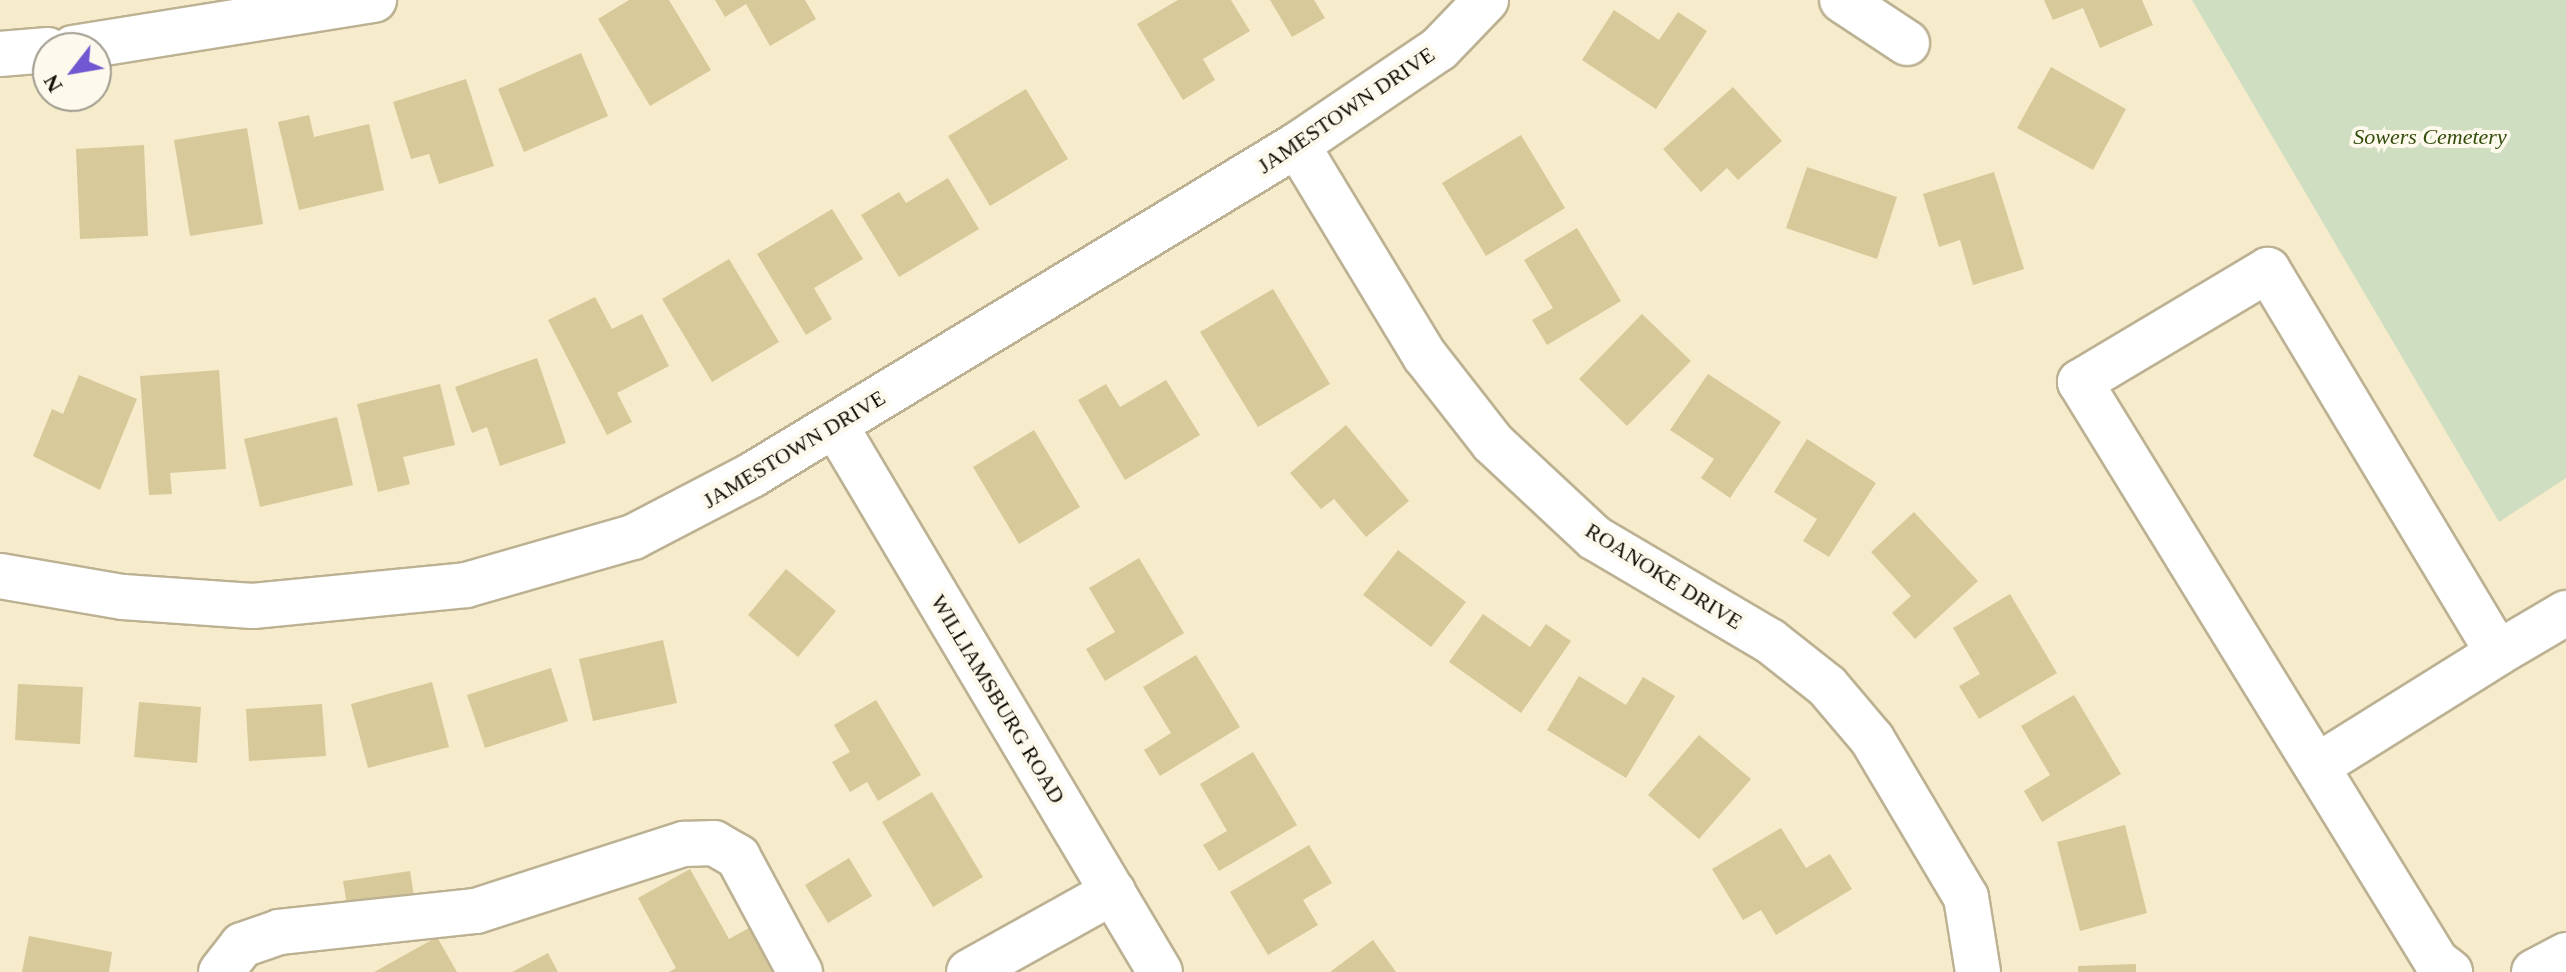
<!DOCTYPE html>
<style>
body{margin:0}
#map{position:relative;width:2566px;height:972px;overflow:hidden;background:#f6eccb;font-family:"Times New Roman",serif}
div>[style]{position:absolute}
.green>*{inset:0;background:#cfddc1}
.building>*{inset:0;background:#d8c99a}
.roads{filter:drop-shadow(2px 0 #bcb293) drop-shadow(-2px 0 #bcb293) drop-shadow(0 2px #bcb293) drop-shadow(0 -2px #bcb293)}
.minor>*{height:44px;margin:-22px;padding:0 22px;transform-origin:22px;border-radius:22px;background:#fff}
span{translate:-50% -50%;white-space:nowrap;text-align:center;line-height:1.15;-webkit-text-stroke:8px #fdf9ec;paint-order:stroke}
.street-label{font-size:22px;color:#110e04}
.park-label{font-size:22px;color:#324c0b;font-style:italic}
.north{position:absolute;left:32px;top:32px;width:80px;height:80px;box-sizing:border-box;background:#fdf9ec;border:2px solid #9f9b8f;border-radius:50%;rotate:239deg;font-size:22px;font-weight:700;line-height:32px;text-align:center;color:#110e04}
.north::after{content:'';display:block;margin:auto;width:28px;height:36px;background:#7157d1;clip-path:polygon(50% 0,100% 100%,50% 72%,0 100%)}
</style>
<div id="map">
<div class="green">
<div style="clip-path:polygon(2192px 0,2566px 0,2566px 478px,2499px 522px)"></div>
</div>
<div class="building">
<div style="clip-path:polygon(629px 0,669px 0,711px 70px,650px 106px,598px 19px)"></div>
<div style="clip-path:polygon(715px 0,805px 0,816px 19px,770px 46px,746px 4px,725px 17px)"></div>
<div style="clip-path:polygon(1178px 0,1231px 0,1250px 31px,1203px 59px,1215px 80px,1183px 100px,1137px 24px)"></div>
<div style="clip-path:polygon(1270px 0,1314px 0,1325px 18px,1292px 37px)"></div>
<div style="clip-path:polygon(2044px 0,2142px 0,2153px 25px,2100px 48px,2083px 8px,2053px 20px)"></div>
<div style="clip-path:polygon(1614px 10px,1659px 40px,1678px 12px,1707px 31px,1656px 109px,1582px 60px)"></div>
<div style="clip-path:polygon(581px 53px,608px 116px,524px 152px,498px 89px)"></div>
<div style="clip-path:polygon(2051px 67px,2126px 109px,2093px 170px,2017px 128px)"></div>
<div style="clip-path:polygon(466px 79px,494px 166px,439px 184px,429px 154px,411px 159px,393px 102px)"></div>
<div style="clip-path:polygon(1733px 87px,1782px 141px,1738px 180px,1727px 168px,1701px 192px,1663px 149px)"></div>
<div style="clip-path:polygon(1026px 89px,1068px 159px,990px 206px,948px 136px)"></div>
<div style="clip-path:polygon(309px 115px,314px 137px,369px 124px,384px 190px,299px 210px,278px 122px)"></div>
<div style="clip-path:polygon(247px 128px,263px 224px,190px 236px,174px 140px)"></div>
<div style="clip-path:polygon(1521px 135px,1565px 208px,1486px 256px,1442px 183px)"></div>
<div style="clip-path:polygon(144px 145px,148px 236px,80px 239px,76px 149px)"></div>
<div style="clip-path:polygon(1807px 167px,1897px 197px,1877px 259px,1786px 228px)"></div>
<div style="clip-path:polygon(1994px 172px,2024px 269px,1973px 285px,1960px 240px,1939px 247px,1923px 194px)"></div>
<div style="clip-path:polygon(948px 178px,979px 229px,899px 277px,861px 215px,899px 192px,906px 203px)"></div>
<div style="clip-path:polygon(832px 209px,863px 259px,814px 288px,832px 319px,806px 335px,757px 254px)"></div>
<div style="clip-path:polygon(1577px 228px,1621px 301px,1547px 345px,1532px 320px,1553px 308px,1524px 260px)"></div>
<div style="clip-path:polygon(729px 259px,779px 342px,712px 382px,662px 299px)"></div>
<div style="clip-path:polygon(1273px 289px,1330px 384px,1258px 427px,1200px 332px)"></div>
<div style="clip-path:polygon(595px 297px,612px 329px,642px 314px,669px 366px,617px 393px,632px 422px,607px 435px,548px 320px)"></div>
<div style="clip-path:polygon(1642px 314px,1691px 361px,1627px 426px,1579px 379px)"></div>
<div style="clip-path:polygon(537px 358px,566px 443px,500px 466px,487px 427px,472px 433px,455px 387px)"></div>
<div style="clip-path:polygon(219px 370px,226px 469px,170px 473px,172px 494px,149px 495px,140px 376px)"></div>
<div style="clip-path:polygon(1708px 374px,1781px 422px,1730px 498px,1701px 478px,1714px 459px,1670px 430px)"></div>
<div style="clip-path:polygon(79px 375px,137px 399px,100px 490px,33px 456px,52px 409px,63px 414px)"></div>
<div style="clip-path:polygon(1166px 380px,1200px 435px,1125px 480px,1078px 400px,1106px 384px,1120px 407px)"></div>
<div style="clip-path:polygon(440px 384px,455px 445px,403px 457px,410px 484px,378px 492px,357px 404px)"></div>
<div style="clip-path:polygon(337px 417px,353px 485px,260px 507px,244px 439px)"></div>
<div style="clip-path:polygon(1346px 425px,1409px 501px,1366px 537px,1334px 499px,1321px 509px,1290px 473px)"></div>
<div style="clip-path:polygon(1034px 430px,1080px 507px,1019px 544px,973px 467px)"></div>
<div style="clip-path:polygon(1807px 439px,1876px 483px,1829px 557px,1803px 541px,1817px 519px,1774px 492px)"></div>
<div style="clip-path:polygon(1914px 512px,1978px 581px,1915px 639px,1892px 613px,1911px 596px,1871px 552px)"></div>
<div style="clip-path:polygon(1398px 550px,1466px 602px,1431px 647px,1363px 595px)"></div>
<div style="clip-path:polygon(1139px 558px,1184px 633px,1105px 681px,1086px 649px,1115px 632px,1089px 588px)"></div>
<div style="clip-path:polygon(786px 569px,836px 611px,798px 657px,748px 615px)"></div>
<div style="clip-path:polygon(2010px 594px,2057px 673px,1979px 719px,1959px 686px,1980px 674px,1953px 628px)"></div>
<div style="clip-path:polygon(1483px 614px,1530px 647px,1546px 624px,1571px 641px,1521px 713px,1449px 662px)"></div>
<div style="clip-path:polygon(663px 640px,677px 703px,593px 721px,579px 659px)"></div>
<div style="clip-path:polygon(1196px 655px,1240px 727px,1160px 776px,1144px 750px,1171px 733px,1143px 687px)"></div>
<div style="clip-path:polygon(551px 668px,568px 721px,485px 748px,467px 695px)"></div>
<div style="clip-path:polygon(1579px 676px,1626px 705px,1643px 677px,1675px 696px,1626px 778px,1547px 730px)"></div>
<div style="clip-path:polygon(432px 682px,449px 747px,368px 768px,351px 704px)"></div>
<div style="clip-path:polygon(18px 684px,83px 687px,80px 744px,15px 740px)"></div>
<div style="clip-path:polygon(2074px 695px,2121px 774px,2042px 822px,2024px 791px,2050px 775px,2021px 726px)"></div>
<div style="clip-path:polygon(876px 700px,921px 775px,878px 801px,867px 782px,850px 792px,832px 762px,850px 752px,834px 725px)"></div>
<div style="clip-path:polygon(139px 702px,201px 707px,197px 763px,134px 757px)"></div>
<div style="clip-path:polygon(322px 704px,326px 756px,249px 761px,246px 709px)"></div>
<div style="clip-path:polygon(1699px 735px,1751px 779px,1699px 839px,1648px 795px)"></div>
<div style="clip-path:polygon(1253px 752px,1297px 825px,1219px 871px,1203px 845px,1227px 831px,1200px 784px)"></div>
<div style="clip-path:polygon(932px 792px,983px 877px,933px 907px,882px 822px)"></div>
<div style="clip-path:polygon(2125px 825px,2147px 913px,2080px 931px,2057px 842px)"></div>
<div style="clip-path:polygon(1781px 828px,1806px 868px,1830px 854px,1852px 889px,1776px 935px,1761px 910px,1743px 920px,1712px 869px)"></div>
<div style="clip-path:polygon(1309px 845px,1332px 883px,1303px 900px,1318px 925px,1268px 955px,1230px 892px)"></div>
<div style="clip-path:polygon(849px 858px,872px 896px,828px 923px,805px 885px)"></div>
<div style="clip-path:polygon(690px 869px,729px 939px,756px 924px,782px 972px,669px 972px,676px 968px,638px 898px)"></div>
<div style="clip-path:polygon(410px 871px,415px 902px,348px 911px,343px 881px)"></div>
<div style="clip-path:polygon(29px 936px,112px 952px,109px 972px,22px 972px)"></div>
<div style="clip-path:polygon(437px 937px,457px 972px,374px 972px)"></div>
<div style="clip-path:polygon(1373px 940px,1396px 972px,1330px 972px)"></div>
<div style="clip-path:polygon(548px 953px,558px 972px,512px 972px)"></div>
<div style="clip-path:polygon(2136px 964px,2136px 972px,2078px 972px,2078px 966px)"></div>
</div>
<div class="roads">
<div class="minor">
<div style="left:1842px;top:0;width:78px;rotate:33.5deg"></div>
<div style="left:73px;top:48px;width:305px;rotate:-9.1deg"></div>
<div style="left:0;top:54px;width:48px;rotate:-4.8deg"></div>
<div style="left:1297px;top:145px;width:247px;rotate:58.8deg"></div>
<div style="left:1425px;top:356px;width:110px;rotate:52deg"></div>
<div style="left:1493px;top:443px;width:139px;rotate:43deg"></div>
<div style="left:1595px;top:538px;width:203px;rotate:30.5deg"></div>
<div style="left:1770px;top:641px;width:73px;rotate:38.3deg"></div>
<div style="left:1827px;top:686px;width:70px;rotate:49.7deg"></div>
<div style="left:1872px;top:739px;width:184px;rotate:59.3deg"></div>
<div style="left:1966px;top:897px;width:76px;rotate:80.9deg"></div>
<div style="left:835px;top:425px;width:636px;rotate:59.28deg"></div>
<div style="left:0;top:576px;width:125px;rotate:9.7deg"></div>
<div style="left:123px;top:597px;width:130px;rotate:4deg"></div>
<div style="left:253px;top:606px;width:214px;rotate:-5.6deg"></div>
<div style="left:466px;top:585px;width:174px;rotate:-16deg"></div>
<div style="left:633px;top:537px;width:134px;rotate:-27.5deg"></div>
<div style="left:752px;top:475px;width:637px;rotate:-31.2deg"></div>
<div style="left:1297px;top:145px;width:171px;rotate:-34.1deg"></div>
<div style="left:1439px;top:49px;width:68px;rotate:-46.2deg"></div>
<div style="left:2498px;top:653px;width:79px;rotate:-30.5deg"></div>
<div style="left:2319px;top:765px;width:211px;rotate:-32deg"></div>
<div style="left:2498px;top:653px;width:447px;rotate:-121deg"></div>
<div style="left:2268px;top:270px;width:219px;rotate:149.2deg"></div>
<div style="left:2080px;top:382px;width:680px;rotate:58.41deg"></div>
<div style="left:2436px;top:961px;width:18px;rotate:38deg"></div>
<div style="left:221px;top:972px;width:34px;rotate:-52deg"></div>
<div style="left:242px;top:945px;width:39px;rotate:-19deg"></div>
<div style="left:279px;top:932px;width:198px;rotate:-6.1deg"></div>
<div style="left:476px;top:911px;width:219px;rotate:-17.9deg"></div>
<div style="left:684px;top:844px;width:30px;rotate:-2deg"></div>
<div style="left:714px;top:843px;width:28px;rotate:30deg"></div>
<div style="left:738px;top:857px;width:131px;rotate:61.7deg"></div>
<div style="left:969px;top:972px;width:165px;rotate:-29.1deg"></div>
<div style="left:2534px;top:972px;width:36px;rotate:-28deg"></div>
</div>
</div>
<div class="street-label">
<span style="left:1346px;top:110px;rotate:-34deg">JAMESTOWN DRIVE</span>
<span style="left:794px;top:449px;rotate:-31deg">JAMESTOWN DRIVE</span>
<span style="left:1664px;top:576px;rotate:32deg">ROANOKE DRIVE</span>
<span style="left:998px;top:699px;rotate:59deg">WILLIAMSBURG ROAD</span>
</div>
<div class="park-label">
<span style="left:2430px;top:137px">Sowers Cemetery</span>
</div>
<div class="north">N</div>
</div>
